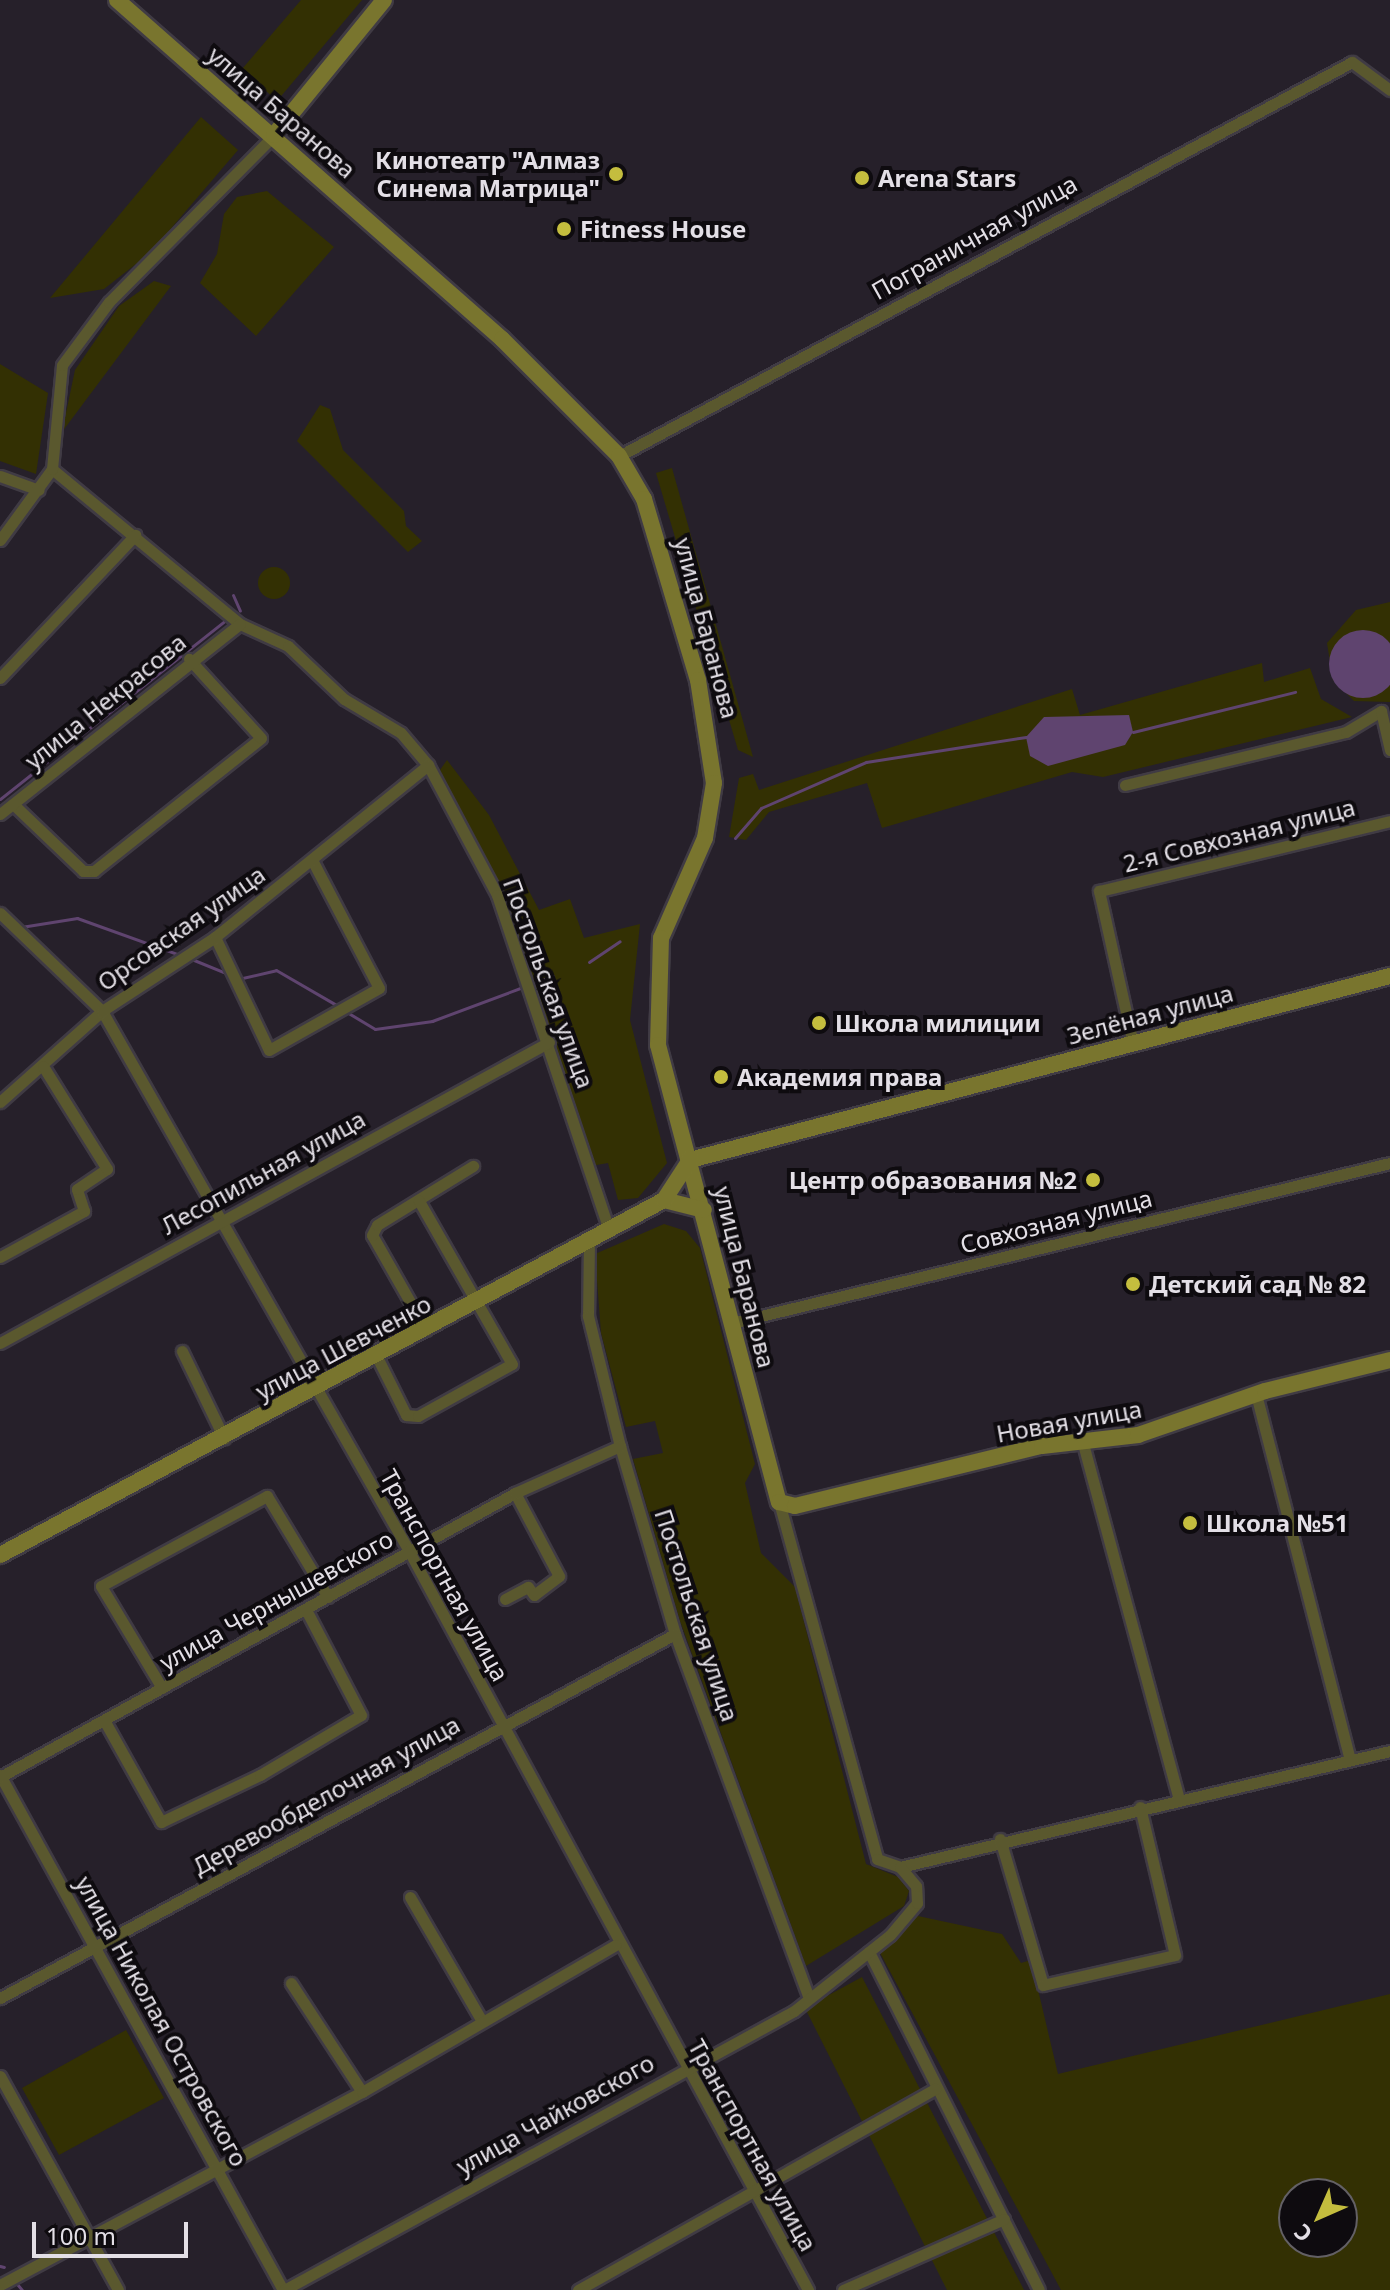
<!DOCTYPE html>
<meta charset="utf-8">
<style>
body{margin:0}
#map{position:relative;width:1390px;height:2290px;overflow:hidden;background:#26202a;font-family:"Noto Sans",sans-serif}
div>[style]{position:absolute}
.green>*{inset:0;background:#333003}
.round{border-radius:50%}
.water>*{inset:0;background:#5f446f}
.stream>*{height:3px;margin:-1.5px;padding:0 1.5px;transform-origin:1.5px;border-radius:1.5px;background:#5f446f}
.roads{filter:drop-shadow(2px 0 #403b44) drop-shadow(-2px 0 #403b44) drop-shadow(0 2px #403b44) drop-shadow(0 -2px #403b44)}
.street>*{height:11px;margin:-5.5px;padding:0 5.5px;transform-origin:5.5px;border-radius:5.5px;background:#5a582e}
.secondary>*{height:16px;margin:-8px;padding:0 8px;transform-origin:8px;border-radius:8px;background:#79752e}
.dots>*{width:22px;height:22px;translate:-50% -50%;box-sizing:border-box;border:4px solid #0e0b0f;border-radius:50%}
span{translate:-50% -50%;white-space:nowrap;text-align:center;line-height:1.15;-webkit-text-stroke:8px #0e0b0f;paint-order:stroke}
.street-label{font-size:24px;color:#e3dfe6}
.poi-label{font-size:24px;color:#e3dfe6;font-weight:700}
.right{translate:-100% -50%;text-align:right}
.left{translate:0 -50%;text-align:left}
.north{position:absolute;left:1278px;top:2178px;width:80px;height:80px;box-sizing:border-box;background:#0e0b0f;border:2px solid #636065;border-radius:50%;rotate:225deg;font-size:22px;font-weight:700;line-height:32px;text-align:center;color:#e3dfe6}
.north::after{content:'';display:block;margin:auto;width:28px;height:36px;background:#c4bd3e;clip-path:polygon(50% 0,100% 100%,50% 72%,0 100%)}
.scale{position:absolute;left:32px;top:2222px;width:156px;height:36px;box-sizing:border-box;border:4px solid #e3dfe6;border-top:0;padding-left:10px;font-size:24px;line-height:28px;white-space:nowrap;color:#e3dfe6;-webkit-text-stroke:6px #0e0b0f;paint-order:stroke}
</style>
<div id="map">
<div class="green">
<div style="clip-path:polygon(301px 0,362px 0,277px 101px,242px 69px)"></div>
<div style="clip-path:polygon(201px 117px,238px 150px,150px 253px,104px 289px,50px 298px)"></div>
<div style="clip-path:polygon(267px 191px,334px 247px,256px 336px,200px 283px,217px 254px,224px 214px,237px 197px)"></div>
<div style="clip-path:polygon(154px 281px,171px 286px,62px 432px,75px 370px,119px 306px)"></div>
<div style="clip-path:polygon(0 364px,48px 393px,36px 474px,0 461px)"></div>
<div style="clip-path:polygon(320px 405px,330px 409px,343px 450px,404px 511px,406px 526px,422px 541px,408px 552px,297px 441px)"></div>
<div style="clip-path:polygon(672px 468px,753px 757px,738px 750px,656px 473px)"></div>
<div class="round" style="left:258px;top:567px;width:32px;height:32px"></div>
<div style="clip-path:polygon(1390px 602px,1390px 702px,1354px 701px,1333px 680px,1327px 643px,1356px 610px)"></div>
<div style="clip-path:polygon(1262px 663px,1264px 682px,1310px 668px,1321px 699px,1352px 717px,1103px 777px,1072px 772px,882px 828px,867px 783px,769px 812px,746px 840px,729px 837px,739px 778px,753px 774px,759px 790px,1072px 689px,1080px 715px)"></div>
<div style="clip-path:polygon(447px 760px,489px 815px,539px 910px,570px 899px,584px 938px,640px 924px,630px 1020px,667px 1163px,638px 1198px,618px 1200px,608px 1163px,591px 1166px,520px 957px,440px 770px)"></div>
<div style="clip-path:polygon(664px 1224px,686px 1231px,700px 1248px,755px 1464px,745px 1483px,761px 1553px,795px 1587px,866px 1864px,898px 1877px,909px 1891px,904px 1906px,806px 1966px,680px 1621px,633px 1459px,663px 1453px,655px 1421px,626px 1427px,601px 1333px,595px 1254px)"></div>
<div style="clip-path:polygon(evenodd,918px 1916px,1002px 1934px,1021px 1963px,1031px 1960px,1058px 2074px,1390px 1994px,1390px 2290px,1061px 2290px,879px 1951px,918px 1916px,1294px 2194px,1342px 2194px,1342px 2242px,1294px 2242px,1294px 2194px)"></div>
<div style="clip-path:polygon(862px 1977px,1024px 2290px,947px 2290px,805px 2008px)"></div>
<div style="clip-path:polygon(126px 2030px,164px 2098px,59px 2155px,22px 2088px)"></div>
</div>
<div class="water">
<div class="round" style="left:1329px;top:630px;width:68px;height:68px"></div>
<div style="clip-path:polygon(1129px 715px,1133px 732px,1125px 745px,1048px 766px,1030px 756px,1026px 737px,1044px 717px)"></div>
</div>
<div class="stream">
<div style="left:233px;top:595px;width:17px;rotate:66deg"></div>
<div style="left:1133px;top:732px;width:167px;rotate:-13.9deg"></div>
<div style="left:0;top:799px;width:290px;rotate:-38.4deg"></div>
<div style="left:735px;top:838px;width:40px;rotate:-49deg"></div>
<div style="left:761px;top:808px;width:115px;rotate:-23.7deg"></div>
<div style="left:866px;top:762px;width:162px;rotate:-8.9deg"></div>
<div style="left:21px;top:927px;width:57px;rotate:-9.1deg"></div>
<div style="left:77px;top:918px;width:109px;rotate:19.8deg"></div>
<div style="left:189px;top:958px;width:42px;rotate:22.3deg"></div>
<div style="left:589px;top:962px;width:37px;rotate:-34deg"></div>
<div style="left:238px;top:979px;width:39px;rotate:-13deg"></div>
<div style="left:276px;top:970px;width:72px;rotate:30.1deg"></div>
<div style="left:533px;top:983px;width:21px;rotate:-19deg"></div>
<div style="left:345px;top:1011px;width:35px;rotate:31deg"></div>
<div style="left:375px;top:1029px;width:58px;rotate:-8deg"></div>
<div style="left:432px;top:1021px;width:97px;rotate:-20.5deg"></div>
<div style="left:0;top:2266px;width:4px;rotate:14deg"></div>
<div style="left:17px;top:2284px;width:8px;rotate:50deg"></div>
</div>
<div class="roads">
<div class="street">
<div style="left:619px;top:456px;width:832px;rotate:-28.26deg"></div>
<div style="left:1352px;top:62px;width:47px;rotate:36.4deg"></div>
<div style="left:52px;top:469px;width:244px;rotate:39.5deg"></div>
<div style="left:240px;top:624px;width:53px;rotate:24.6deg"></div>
<div style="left:288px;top:646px;width:77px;rotate:43.4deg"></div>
<div style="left:344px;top:699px;width:66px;rotate:30.8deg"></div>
<div style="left:401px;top:733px;width:42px;rotate:49.8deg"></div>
<div style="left:428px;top:765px;width:147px;rotate:62deg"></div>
<div style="left:497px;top:895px;width:350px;rotate:71.5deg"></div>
<div style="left:0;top:476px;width:41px;rotate:19.7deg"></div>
<div style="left:0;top:540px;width:88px;rotate:-53.8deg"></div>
<div style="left:52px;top:469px;width:104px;rotate:-84.5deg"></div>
<div style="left:62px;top:365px;width:79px;rotate:-53.3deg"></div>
<div style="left:109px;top:302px;width:235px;rotate:-45.3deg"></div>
<div style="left:0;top:678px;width:197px;rotate:-46.6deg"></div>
<div style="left:1125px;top:785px;width:227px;rotate:-13.5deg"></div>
<div style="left:1346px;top:732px;width:41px;rotate:-31deg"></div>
<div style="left:1381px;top:711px;width:40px;rotate:77deg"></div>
<div style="left:13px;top:804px;width:97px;rotate:43.7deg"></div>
<div style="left:83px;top:871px;width:11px"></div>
<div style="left:94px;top:871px;width:213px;rotate:-38.5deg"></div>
<div style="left:261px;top:738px;width:107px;rotate:-132.3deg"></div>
<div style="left:0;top:814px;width:306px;rotate:-38.4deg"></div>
<div style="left:0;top:913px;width:141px;rotate:43.9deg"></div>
<div style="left:102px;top:1011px;width:621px;rotate:60.38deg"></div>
<div style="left:409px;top:1551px;width:840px;rotate:61.63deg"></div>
<div style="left:215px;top:937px;width:125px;rotate:64.5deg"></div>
<div style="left:269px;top:1050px;width:126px;rotate:-29.4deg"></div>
<div style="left:379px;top:988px;width:144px;rotate:-117.6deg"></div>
<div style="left:1133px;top:1044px;width:157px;rotate:-102.5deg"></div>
<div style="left:1099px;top:891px;width:299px;rotate:-13.5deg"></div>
<div style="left:0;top:1102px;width:137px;rotate:-41.7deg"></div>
<div style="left:102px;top:1011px;width:135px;rotate:-33.2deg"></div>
<div style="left:215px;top:937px;width:274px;rotate:-38.9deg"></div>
<div style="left:589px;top:1239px;width:77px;rotate:90.7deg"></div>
<div style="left:588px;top:1316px;width:134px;rotate:76.2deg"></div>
<div style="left:620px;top:1446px;width:196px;rotate:73.7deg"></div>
<div style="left:675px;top:1634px;width:385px;rotate:69.8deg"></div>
<div style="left:0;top:1257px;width:96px;rotate:-28.7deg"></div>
<div style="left:84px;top:1211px;width:23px;rotate:-108deg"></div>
<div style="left:77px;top:1189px;width:36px;rotate:-34deg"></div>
<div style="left:107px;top:1169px;width:121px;rotate:-121.9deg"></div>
<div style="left:732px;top:1323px;width:677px;rotate:-13.67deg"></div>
<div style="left:426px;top:1330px;width:109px;rotate:-119.6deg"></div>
<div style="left:372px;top:1235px;width:11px;rotate:-63deg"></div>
<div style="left:377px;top:1225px;width:113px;rotate:-31.6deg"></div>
<div style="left:0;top:1343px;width:626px;rotate:-28.73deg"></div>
<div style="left:182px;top:1351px;width:97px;rotate:64.2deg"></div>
<div style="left:377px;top:1357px;width:65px;rotate:63.4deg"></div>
<div style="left:406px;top:1415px;width:12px;rotate:5deg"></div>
<div style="left:418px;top:1416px;width:107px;rotate:-29deg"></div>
<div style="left:512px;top:1364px;width:188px;rotate:-119.7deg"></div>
<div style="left:1256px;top:1394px;width:378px;rotate:75.6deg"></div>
<div style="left:1082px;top:1440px;width:372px;rotate:74.9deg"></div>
<div style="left:779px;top:1502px;width:370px;rotate:74.6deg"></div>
<div style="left:877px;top:1859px;width:24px;rotate:19deg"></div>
<div style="left:900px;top:1867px;width:504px;rotate:-13.32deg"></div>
<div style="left:505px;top:1599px;width:26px;rotate:-28deg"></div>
<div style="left:528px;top:1587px;width:10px;rotate:53deg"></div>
<div style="left:534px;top:1595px;width:31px;rotate:-37deg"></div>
<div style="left:559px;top:1576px;width:94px;rotate:-117.9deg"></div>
<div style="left:162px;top:1688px;width:119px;rotate:-120.9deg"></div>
<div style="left:101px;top:1586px;width:189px;rotate:-28.5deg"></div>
<div style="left:267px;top:1496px;width:118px;rotate:58.9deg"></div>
<div style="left:104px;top:1720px;width:117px;rotate:60.8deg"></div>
<div style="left:161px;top:1822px;width:110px;rotate:-25.4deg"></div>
<div style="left:260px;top:1775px;width:117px;rotate:-30.7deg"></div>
<div style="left:361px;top:1715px;width:119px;rotate:-117.6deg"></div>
<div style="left:0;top:1775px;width:588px;rotate:61.21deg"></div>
<div style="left:0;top:1777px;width:588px;rotate:-28.87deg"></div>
<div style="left:515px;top:1493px;width:115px;rotate:-24.1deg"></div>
<div style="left:1000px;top:1839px;width:152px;rotate:73.6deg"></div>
<div style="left:1043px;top:1985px;width:135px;rotate:-12.8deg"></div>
<div style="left:1175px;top:1955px;width:152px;rotate:-103.3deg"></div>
<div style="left:410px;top:1897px;width:143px;rotate:59.9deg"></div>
<div style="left:869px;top:1952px;width:378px;rotate:63.3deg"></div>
<div style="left:291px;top:1983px;width:130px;rotate:56.9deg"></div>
<div style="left:0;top:1998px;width:767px;rotate:-28.34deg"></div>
<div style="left:0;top:2076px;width:244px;rotate:61.1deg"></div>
<div style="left:0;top:2285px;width:410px;rotate:-28.1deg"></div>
<div style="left:362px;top:2092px;width:293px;rotate:-30.1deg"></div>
<div style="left:284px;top:2290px;width:581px;rotate:-28.68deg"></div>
<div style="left:794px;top:2011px;width:122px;rotate:-38.4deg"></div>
<div style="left:890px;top:1935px;width:42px;rotate:-49.8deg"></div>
<div style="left:917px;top:1903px;width:17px;rotate:-93deg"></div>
<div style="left:916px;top:1886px;width:25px;rotate:-130deg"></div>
<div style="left:578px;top:2290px;width:410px;rotate:-29.4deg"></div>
<div style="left:843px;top:2290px;width:176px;rotate:-23.8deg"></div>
</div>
<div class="secondary">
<div style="left:117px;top:0;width:513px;rotate:41.36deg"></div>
<div style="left:502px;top:339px;width:165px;rotate:45deg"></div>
<div style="left:619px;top:456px;width:50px;rotate:59.8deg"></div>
<div style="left:644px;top:499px;width:189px;rotate:73.4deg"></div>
<div style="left:698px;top:680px;width:104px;rotate:81.2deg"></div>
<div style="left:714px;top:783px;width:56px;rotate:99.3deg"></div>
<div style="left:705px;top:838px;width:109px;rotate:113.7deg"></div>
<div style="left:661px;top:938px;width:107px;rotate:91.6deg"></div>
<div style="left:658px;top:1045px;width:473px;rotate:75.2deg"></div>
<div style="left:779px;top:1502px;width:16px;rotate:14deg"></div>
<div style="left:795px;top:1506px;width:254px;rotate:-13.7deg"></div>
<div style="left:1042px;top:1446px;width:97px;rotate:-6.5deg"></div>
<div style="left:1138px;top:1435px;width:134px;rotate:-19.1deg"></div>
<div style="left:1265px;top:1391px;width:129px;rotate:-13.9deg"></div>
<div style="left:274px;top:135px;width:174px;rotate:-50.8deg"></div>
<div style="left:690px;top:1160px;width:724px;rotate:-14.73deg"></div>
<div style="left:664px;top:1200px;width:41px;rotate:14deg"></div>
<div style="left:0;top:1555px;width:753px;rotate:-28.13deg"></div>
<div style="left:664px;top:1200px;width:48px;rotate:-57deg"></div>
</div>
</div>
<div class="dots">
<div style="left:616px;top:174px;background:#c4bd3e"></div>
<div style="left:862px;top:178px;background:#c4bd3e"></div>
<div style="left:564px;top:229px;background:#c4bd3e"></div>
<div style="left:819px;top:1023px;background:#c4bd3e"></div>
<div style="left:721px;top:1077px;background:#c4bd3e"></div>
<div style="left:1093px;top:1180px;background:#c4bd3e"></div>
<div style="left:1133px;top:1284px;background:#c4bd3e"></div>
<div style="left:1190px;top:1523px;background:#c4bd3e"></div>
</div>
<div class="street-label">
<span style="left:282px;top:112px;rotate:41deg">улица Баранова</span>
<span style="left:974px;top:237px;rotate:-29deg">Пограничная улица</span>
<span style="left:707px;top:628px;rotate:75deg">улица Баранова</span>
<span style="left:105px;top:701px;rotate:-39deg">улица Некрасова</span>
<span style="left:1239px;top:835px;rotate:-14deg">2-я Совхозная улица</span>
<span style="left:181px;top:928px;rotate:-35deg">Орсовская улица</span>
<span style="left:549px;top:983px;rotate:70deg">Постольская улица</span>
<span style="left:1150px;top:1014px;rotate:-15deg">Зелёная улица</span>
<span style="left:263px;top:1172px;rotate:-29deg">Лесопильная улица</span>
<span style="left:1056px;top:1221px;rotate:-14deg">Совхозная улица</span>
<span style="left:745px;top:1277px;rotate:76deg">улица Баранова</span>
<span style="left:343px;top:1347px;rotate:-28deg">улица Шевченко</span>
<span style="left:1069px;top:1421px;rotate:-10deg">Новая улица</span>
<span style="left:445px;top:1575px;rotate:61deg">Транспортная улица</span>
<span style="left:276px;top:1600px;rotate:-29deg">улица Чернышевского</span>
<span style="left:697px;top:1615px;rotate:72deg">Постольская улица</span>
<span style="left:326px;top:1795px;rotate:-29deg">Деревообделочная улица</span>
<span style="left:162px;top:2021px;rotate:61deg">улица Николая Островского</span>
<span style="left:555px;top:2114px;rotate:-29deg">улица Чайковского</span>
<span style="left:753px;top:2145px;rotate:61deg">Транспортная улица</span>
</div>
<div class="poi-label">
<span class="right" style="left:600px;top:174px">Кинотеатр "Алмаз<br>Синема Матрица"</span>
<span class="left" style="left:878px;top:178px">Arena Stars</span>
<span class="left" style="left:580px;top:229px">Fitness House</span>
<span class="left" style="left:835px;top:1023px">Школа милиции</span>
<span class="left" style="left:737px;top:1077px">Академия права</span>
<span class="right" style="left:1077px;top:1180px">Центр образования №2</span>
<span class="left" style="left:1149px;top:1284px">Детский сад № 82</span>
<span class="left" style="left:1206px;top:1523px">Школа №51</span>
</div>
<div class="north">С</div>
<div class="scale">100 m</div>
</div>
